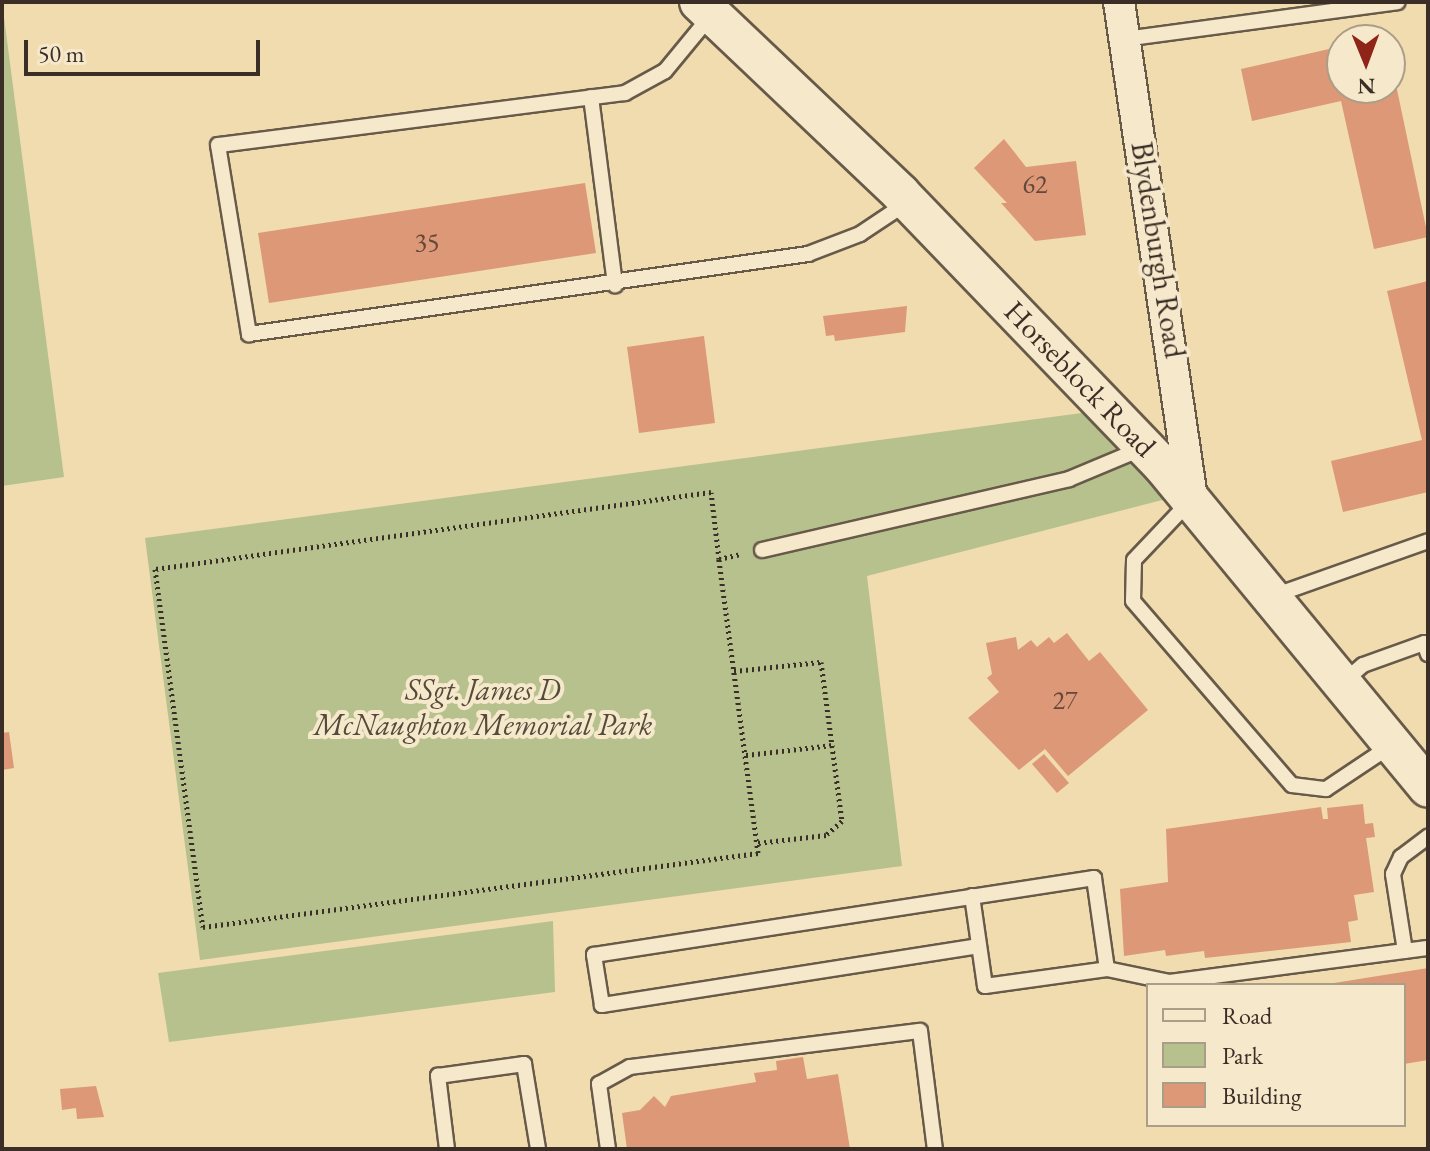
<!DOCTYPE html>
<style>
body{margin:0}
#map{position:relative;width:1430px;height:1151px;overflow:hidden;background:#f0dcaf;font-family:"EB Garamond",serif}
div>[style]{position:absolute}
.green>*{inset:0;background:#b6c18d}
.building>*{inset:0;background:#dc9877}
.path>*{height:5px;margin-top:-2.5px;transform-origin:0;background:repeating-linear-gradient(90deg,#3b2e27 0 2px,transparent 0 6px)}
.roads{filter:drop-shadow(2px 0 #685a49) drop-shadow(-2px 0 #685a49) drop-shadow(0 2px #685a49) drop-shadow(0 -2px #685a49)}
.service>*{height:14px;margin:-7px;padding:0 7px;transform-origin:7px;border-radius:7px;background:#f5e8cb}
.minor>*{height:30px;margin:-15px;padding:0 15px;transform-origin:15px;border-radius:15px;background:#f5e8cb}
.tertiary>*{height:38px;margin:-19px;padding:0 19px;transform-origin:19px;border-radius:19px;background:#f5e8cb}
span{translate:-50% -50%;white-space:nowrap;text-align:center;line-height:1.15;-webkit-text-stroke:8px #f5e8cb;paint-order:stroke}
.number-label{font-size:26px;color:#63483b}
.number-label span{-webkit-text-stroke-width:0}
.street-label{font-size:30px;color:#3b2e27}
.park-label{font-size:30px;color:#544b3b;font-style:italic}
.frame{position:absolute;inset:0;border:4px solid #3b2e27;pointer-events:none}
.legend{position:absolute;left:1146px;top:983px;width:260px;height:144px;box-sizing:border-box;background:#f5e8cb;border:2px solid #ab9e89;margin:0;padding:10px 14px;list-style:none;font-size:24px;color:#3b2e27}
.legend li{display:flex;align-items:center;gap:16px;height:40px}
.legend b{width:40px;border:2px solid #ab9e89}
.north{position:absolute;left:1326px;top:24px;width:80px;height:80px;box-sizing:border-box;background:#f5e8cb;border:2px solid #ab9e89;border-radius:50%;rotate:179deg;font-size:22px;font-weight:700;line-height:32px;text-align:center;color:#3b2e27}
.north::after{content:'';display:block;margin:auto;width:28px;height:36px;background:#8f2418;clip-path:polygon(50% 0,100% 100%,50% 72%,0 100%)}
.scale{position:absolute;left:24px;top:40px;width:236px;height:36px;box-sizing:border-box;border:4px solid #3b2e27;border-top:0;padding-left:10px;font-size:24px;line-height:28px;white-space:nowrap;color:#3b2e27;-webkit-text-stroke:6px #f5e8cb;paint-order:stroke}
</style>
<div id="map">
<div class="green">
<div style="clip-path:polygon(2px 2px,64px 477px,2px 486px)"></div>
<div style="clip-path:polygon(1097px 411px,1170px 498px,867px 576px,902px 866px,200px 960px,145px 538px)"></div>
<div style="clip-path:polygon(553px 921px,555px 992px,169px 1042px,158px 973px)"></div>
</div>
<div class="building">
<div style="clip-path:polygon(1342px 46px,1342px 88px,1390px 88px,1395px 80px,1428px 237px,1374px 249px,1341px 101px,1252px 121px,1241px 69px)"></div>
<div style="clip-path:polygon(1004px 139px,1026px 167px,1076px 161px,1086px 235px,1035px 241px,1001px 203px,1007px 203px,974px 168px)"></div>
<div style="clip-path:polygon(585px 183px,596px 253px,269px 303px,258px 233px)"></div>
<div style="clip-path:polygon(1428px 281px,1428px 492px,1343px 512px,1331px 461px,1422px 440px,1387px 291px)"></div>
<div style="clip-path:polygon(907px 306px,905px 332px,835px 341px,834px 335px,826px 336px,823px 316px)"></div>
<div style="clip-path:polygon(704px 336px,715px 423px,639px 433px,627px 347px)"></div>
<div style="clip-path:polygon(1067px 633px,1089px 661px,1100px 652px,1148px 710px,1068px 776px,1045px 749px,1019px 770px,968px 718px,999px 692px,987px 678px,992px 674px,986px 643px,1016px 637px,1018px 650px,1031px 640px,1037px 647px,1049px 637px,1054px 643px)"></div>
<div style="clip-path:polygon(9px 732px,14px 768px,2px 770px,2px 733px)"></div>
<div style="clip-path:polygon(1044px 754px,1069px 783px,1057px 793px,1032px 764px)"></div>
<div style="clip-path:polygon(1363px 804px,1365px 824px,1373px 823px,1375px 837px,1366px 838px,1374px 892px,1354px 895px,1358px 920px,1348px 922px,1351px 942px,1205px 958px,1204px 951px,1166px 956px,1165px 950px,1124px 956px,1120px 889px,1168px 882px,1166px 829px,1321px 807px,1323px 819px,1328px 819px,1327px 808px)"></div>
<div style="clip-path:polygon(1428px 968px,1428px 1060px,1404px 1064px,1404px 985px,1334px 983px)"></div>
<div style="clip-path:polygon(803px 1057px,807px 1079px,838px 1074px,850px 1149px,627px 1149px,622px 1113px,640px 1110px,654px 1096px,665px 1107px,671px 1096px,756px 1082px,754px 1073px,777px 1070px,776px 1061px)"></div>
<div style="clip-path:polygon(96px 1086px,104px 1117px,77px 1119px,76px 1108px,62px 1110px,60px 1089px)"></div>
</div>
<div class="path">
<div style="left:719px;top:559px;width:67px;rotate:-96.8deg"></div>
<div style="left:711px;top:492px;width:561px;rotate:172.12deg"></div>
<div style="left:155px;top:569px;width:361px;rotate:82.4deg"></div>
<div style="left:203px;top:927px;width:560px;rotate:-7.59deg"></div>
<div style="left:758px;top:853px;width:297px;rotate:-97.6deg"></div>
<div style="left:719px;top:559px;width:23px;rotate:-13deg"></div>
<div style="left:734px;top:671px;width:87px;rotate:-5.9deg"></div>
<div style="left:821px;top:662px;width:160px;rotate:82.5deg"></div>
<div style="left:842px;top:821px;width:21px;rotate:139deg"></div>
<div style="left:826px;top:835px;width:69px;rotate:173.4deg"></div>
<div style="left:746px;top:755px;width:87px;rotate:-6.6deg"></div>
</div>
<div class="roads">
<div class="service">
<div style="left:712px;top:14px;width:74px;rotate:129.5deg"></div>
<div style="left:665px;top:71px;width:46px;rotate:151.2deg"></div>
<div style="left:625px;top:93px;width:410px;rotate:172.7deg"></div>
<div style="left:218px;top:145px;width:192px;rotate:80.7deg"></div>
<div style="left:249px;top:334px;width:565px;rotate:-8.14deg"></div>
<div style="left:808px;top:254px;width:56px;rotate:-21deg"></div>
<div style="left:860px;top:234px;width:58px;rotate:-33.7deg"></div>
<div style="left:1125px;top:39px;width:275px;rotate:-7.7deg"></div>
<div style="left:591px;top:97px;width:190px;rotate:82.7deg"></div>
<div style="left:1190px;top:501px;width:81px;rotate:133.5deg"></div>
<div style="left:1134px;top:560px;width:41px;rotate:91.4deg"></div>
<div style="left:1133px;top:601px;width:243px;rotate:49.2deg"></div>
<div style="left:1292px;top:785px;width:34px;rotate:7deg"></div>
<div style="left:1326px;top:789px;width:79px;rotate:-33.7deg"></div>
<div style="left:762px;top:550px;width:315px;rotate:-13deg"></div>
<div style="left:1069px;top:479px;width:78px;rotate:-22.6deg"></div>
<div style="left:1273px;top:596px;width:164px;rotate:-19.5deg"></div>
<div style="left:1341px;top:684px;width:29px;rotate:-41deg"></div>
<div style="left:1363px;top:665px;width:65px;rotate:-19.8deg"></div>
<div style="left:1424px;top:643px;width:12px;rotate:70deg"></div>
<div style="left:972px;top:896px;width:91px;rotate:81.8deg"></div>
<div style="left:985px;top:986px;width:123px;rotate:-7.9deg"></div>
<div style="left:1107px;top:969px;width:63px;rotate:11.8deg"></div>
<div style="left:1169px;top:982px;width:261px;rotate:-7.5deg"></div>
<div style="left:979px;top:946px;width:382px;rotate:171.1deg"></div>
<div style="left:602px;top:1005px;width:51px;rotate:-99.1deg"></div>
<div style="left:594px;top:955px;width:506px;rotate:-8.75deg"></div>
<div style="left:1094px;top:878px;width:92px;rotate:81.9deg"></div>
<div style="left:1405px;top:951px;width:78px;rotate:-98.9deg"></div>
<div style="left:1393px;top:874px;width:19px;rotate:-65deg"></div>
<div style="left:1401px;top:857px;width:34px;rotate:-37deg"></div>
<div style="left:447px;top:1149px;width:74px;rotate:-97deg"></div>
<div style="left:438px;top:1076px;width:87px;rotate:-7.9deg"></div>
<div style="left:524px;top:1064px;width:86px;rotate:80.6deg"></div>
<div style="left:608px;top:1149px;width:66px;rotate:-97.9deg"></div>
<div style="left:599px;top:1084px;width:35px;rotate:-29deg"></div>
<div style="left:630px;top:1067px;width:292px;rotate:-7.1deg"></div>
<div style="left:920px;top:1031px;width:119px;rotate:82.8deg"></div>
</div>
<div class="minor">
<div style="left:1119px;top:2px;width:501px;rotate:81.63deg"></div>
</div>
<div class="tertiary">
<div style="left:699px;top:2px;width:279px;rotate:43.5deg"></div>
<div style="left:901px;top:194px;width:376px;rotate:46.1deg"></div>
<div style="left:1162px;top:465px;width:418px;rotate:50.5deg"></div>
</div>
</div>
<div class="number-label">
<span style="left:1035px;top:185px">62</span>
<span style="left:427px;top:243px">35</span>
<span style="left:1065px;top:701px">27</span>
</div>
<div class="street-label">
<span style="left:1158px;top:250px;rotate:81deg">Blydenburgh Road</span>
<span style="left:1080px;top:379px;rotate:46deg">Horseblock Road</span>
</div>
<div class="park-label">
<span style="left:483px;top:707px">SSgt. James D<br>McNaughton Memorial Park</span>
</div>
<div class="frame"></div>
<ul class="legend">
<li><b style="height:10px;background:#f5e8cb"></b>Road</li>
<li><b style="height:22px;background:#b6c18d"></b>Park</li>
<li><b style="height:22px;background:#dc9877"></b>Building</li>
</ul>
<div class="north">N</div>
<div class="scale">50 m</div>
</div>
